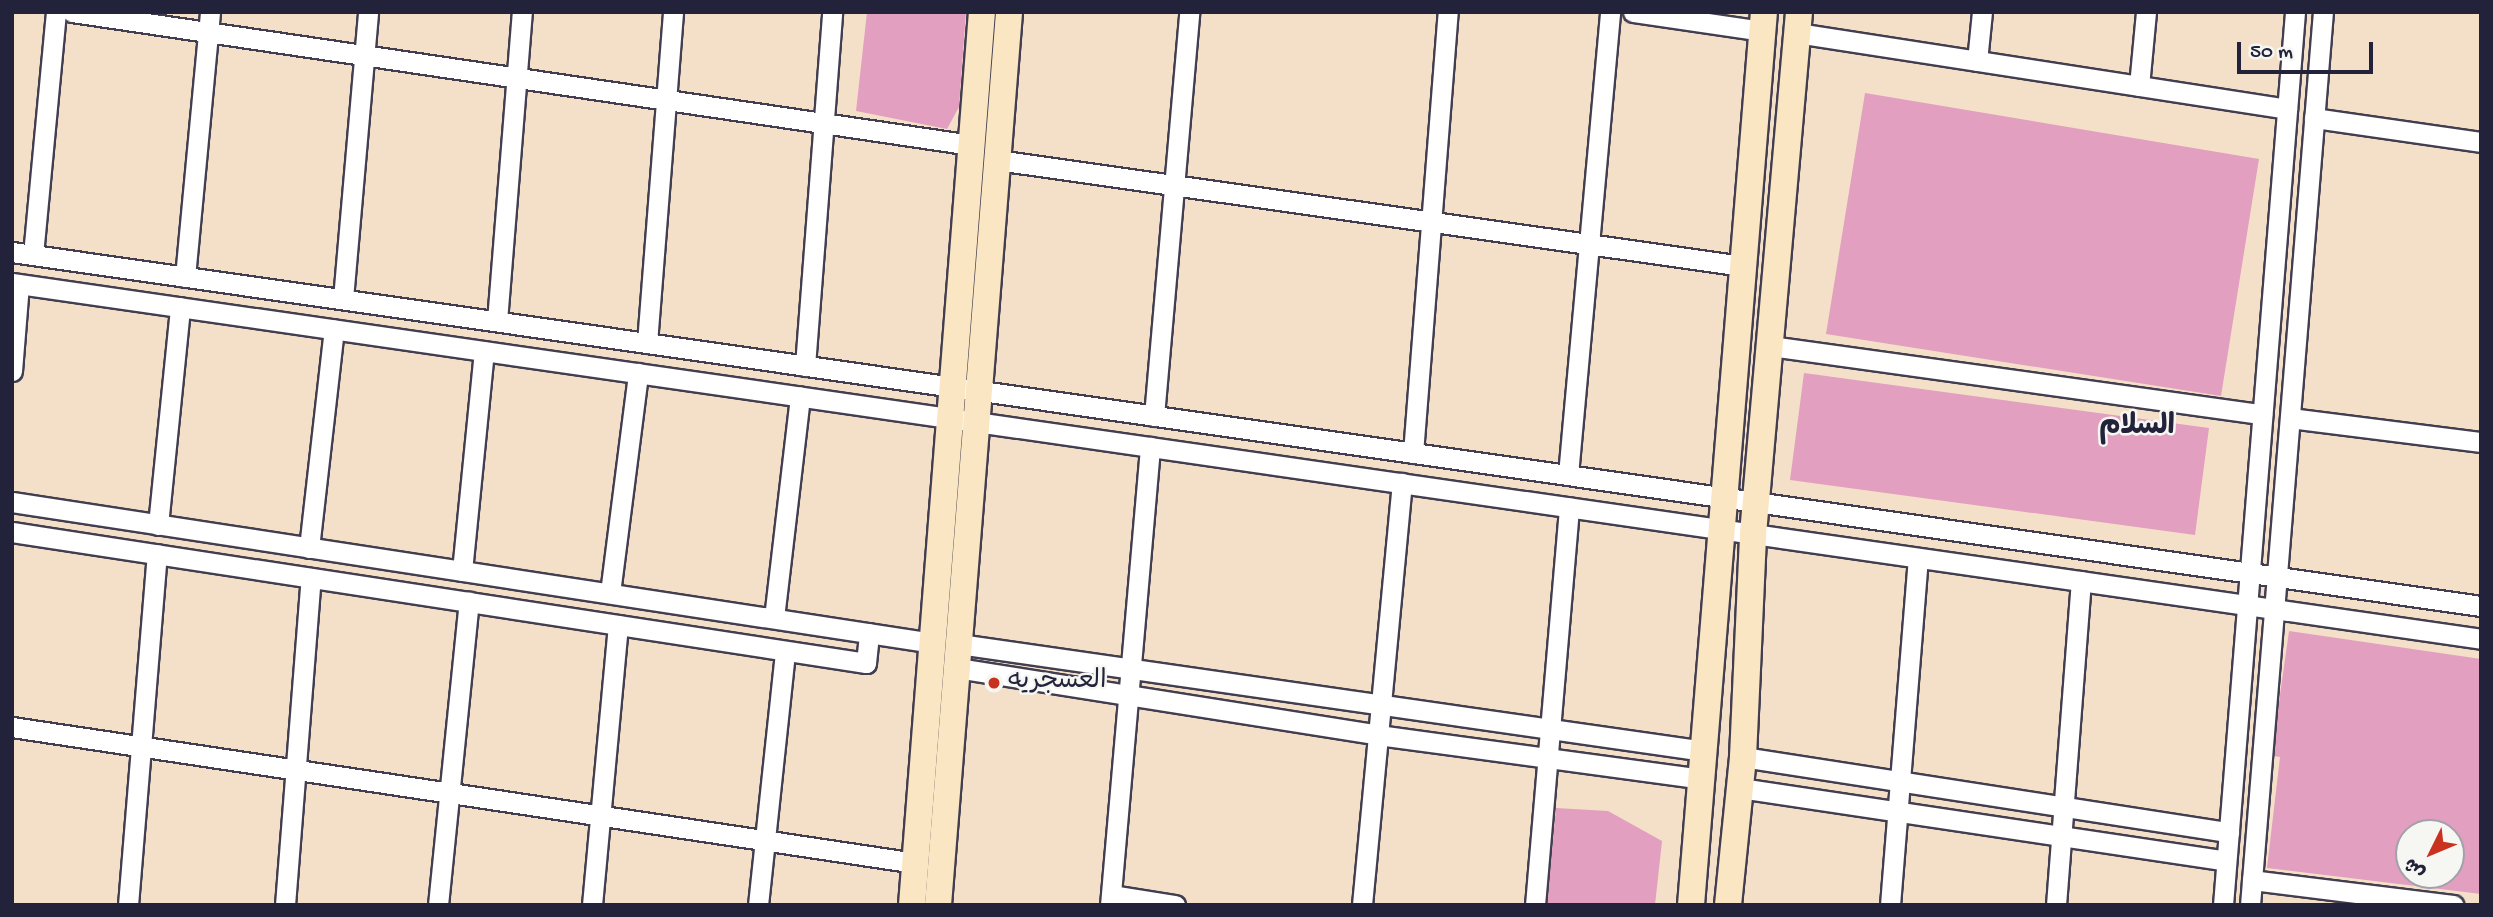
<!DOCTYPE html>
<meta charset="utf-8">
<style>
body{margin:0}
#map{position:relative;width:2493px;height:917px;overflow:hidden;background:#f4e0c8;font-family:"Gochi Hand","Playpen Sans Arabic",sans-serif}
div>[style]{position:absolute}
.building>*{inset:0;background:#e29fbf}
.roads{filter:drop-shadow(2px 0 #423e50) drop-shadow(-2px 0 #423e50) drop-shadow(0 2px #423e50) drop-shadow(0 -2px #423e50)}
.minor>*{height:19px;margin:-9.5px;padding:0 9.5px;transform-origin:9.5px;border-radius:9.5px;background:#fff}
.secondary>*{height:26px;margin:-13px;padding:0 13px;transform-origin:13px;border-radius:13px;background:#fbe6c4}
.dots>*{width:19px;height:19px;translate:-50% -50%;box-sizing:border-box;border:4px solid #f6f6f2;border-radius:50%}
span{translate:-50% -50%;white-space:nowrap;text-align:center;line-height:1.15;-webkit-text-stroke:5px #f6f6f2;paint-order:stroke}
.poi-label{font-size:26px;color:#22223b}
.left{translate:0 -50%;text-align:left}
.neighbourhood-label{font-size:28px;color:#22223b;font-weight:700}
.frame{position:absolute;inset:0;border:14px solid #22223b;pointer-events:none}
.north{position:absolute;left:2395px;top:819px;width:70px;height:70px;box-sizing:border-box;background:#f6f6f2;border:2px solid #a1a1a9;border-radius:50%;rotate:227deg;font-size:19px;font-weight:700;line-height:28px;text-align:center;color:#22223b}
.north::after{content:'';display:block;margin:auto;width:24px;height:32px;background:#c8321e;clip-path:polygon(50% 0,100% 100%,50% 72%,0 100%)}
.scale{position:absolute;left:2237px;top:42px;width:136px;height:32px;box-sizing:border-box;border:4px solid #22223b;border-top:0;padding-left:9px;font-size:21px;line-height:24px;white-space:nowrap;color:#22223b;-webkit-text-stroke:5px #f6f6f2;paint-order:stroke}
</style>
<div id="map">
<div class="building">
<div style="clip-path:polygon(867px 12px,966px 12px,959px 107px,947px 129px,856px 111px)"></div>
<div style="clip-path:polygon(1865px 93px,2259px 159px,2221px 396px,1826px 334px)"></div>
<div style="clip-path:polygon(1804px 373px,2209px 428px,2195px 535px,1790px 480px)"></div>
<div style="clip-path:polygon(evenodd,2289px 631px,2481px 659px,2481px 894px,2267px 868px,2280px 757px,2274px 756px,2279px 702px,2289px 631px,2409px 833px,2451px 833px,2451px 875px,2409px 875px,2409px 833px)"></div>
<div style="clip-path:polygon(1556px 808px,1608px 811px,1662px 841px,1655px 905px,1547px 905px)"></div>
</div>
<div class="roads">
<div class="minor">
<div style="left:72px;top:12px;width:910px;rotate:8.41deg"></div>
<div style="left:1633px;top:12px;width:131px;rotate:8.3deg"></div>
<div style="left:1797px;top:33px;width:496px;rotate:8.8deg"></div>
<div style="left:1977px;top:61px;width:49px;rotate:-84.2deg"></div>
<div style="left:2139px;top:86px;width:74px;rotate:-84.6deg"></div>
<div style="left:2314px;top:118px;width:169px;rotate:8.2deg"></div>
<div style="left:997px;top:160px;width:753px;rotate:8.09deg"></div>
<div style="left:12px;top:252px;width:2494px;rotate:8.16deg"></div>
<div style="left:33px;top:255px;width:244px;rotate:-84.6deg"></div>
<div style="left:185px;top:277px;width:266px;rotate:-84.6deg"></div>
<div style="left:12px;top:283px;width:2495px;rotate:8.2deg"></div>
<div style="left:343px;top:299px;width:288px;rotate:-85deg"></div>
<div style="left:497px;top:321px;width:310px;rotate:-85.4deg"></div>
<div style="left:647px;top:343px;width:332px;rotate:-85.5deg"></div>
<div style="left:1770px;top:346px;width:497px;rotate:7.9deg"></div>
<div style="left:805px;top:366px;width:355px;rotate:-85.6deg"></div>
<div style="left:12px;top:371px;width:87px;rotate:-85.4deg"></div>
<div style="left:1154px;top:416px;width:406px;rotate:-85deg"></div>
<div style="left:2290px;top:418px;width:193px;rotate:7.2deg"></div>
<div style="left:1413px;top:453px;width:442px;rotate:-85.5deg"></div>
<div style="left:1568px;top:475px;width:465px;rotate:-84.8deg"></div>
<div style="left:12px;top:502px;width:931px;rotate:8.71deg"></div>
<div style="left:158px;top:525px;width:219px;rotate:-84.2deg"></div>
<div style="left:12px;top:532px;width:864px;rotate:8.72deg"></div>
<div style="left:866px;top:663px;width:30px;rotate:-84deg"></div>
<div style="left:309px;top:548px;width:220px;rotate:-83.5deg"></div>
<div style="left:462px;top:571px;width:221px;rotate:-84.3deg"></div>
<div style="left:610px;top:593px;width:222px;rotate:-82.7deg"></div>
<div style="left:774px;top:618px;width:223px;rotate:-83.3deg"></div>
<div style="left:959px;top:644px;width:753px;rotate:8.17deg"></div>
<div style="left:957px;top:668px;width:426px;rotate:9deg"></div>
<div style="left:1378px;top:735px;width:327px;rotate:7.7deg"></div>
<div style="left:12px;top:727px;width:913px;rotate:8.56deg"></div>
<div style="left:1743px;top:757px;width:492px;rotate:8.8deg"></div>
<div style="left:1740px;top:788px;width:491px;rotate:8.5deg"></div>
<div style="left:2252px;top:880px;width:203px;rotate:7.1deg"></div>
<div style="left:1111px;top:895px;width:65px;rotate:8.9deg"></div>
<div style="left:128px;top:905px;width:352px;rotate:-85.3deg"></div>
<div style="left:285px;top:905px;width:328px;rotate:-85.5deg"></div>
<div style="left:438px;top:905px;width:305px;rotate:-84.2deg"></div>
<div style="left:592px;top:905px;width:281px;rotate:-84.7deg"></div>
<div style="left:758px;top:905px;width:255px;rotate:-83.9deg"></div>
<div style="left:1110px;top:905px;width:460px;rotate:-85deg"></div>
<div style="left:1362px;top:905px;width:424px;rotate:-84.6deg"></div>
<div style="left:1535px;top:905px;width:399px;rotate:-85.1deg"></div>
<div style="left:1890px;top:905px;width:348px;rotate:-85.4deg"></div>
<div style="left:2056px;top:905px;width:325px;rotate:-85.6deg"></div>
<div style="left:2223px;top:905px;width:896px;rotate:-85.39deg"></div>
<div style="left:2250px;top:905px;width:896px;rotate:-85.33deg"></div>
</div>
<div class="secondary">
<div style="left:912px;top:905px;width:896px;rotate:-85.52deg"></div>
<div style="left:938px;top:905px;width:896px;rotate:-85.45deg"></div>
<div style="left:1691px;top:905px;width:896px;rotate:-85.33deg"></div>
<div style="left:1728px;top:905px;width:149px;rotate:-84.2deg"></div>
<div style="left:1743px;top:757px;width:223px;rotate:-87.4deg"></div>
<div style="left:1753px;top:534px;width:524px;rotate:-84.96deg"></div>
</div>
</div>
<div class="dots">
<div style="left:994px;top:683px;background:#c8321e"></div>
</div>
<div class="poi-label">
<span class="left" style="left:1008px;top:683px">العسجريه</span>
</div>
<div class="neighbourhood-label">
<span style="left:2137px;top:428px">السلام</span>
</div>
<div class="frame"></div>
<div class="north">ش</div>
<div class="scale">50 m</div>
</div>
